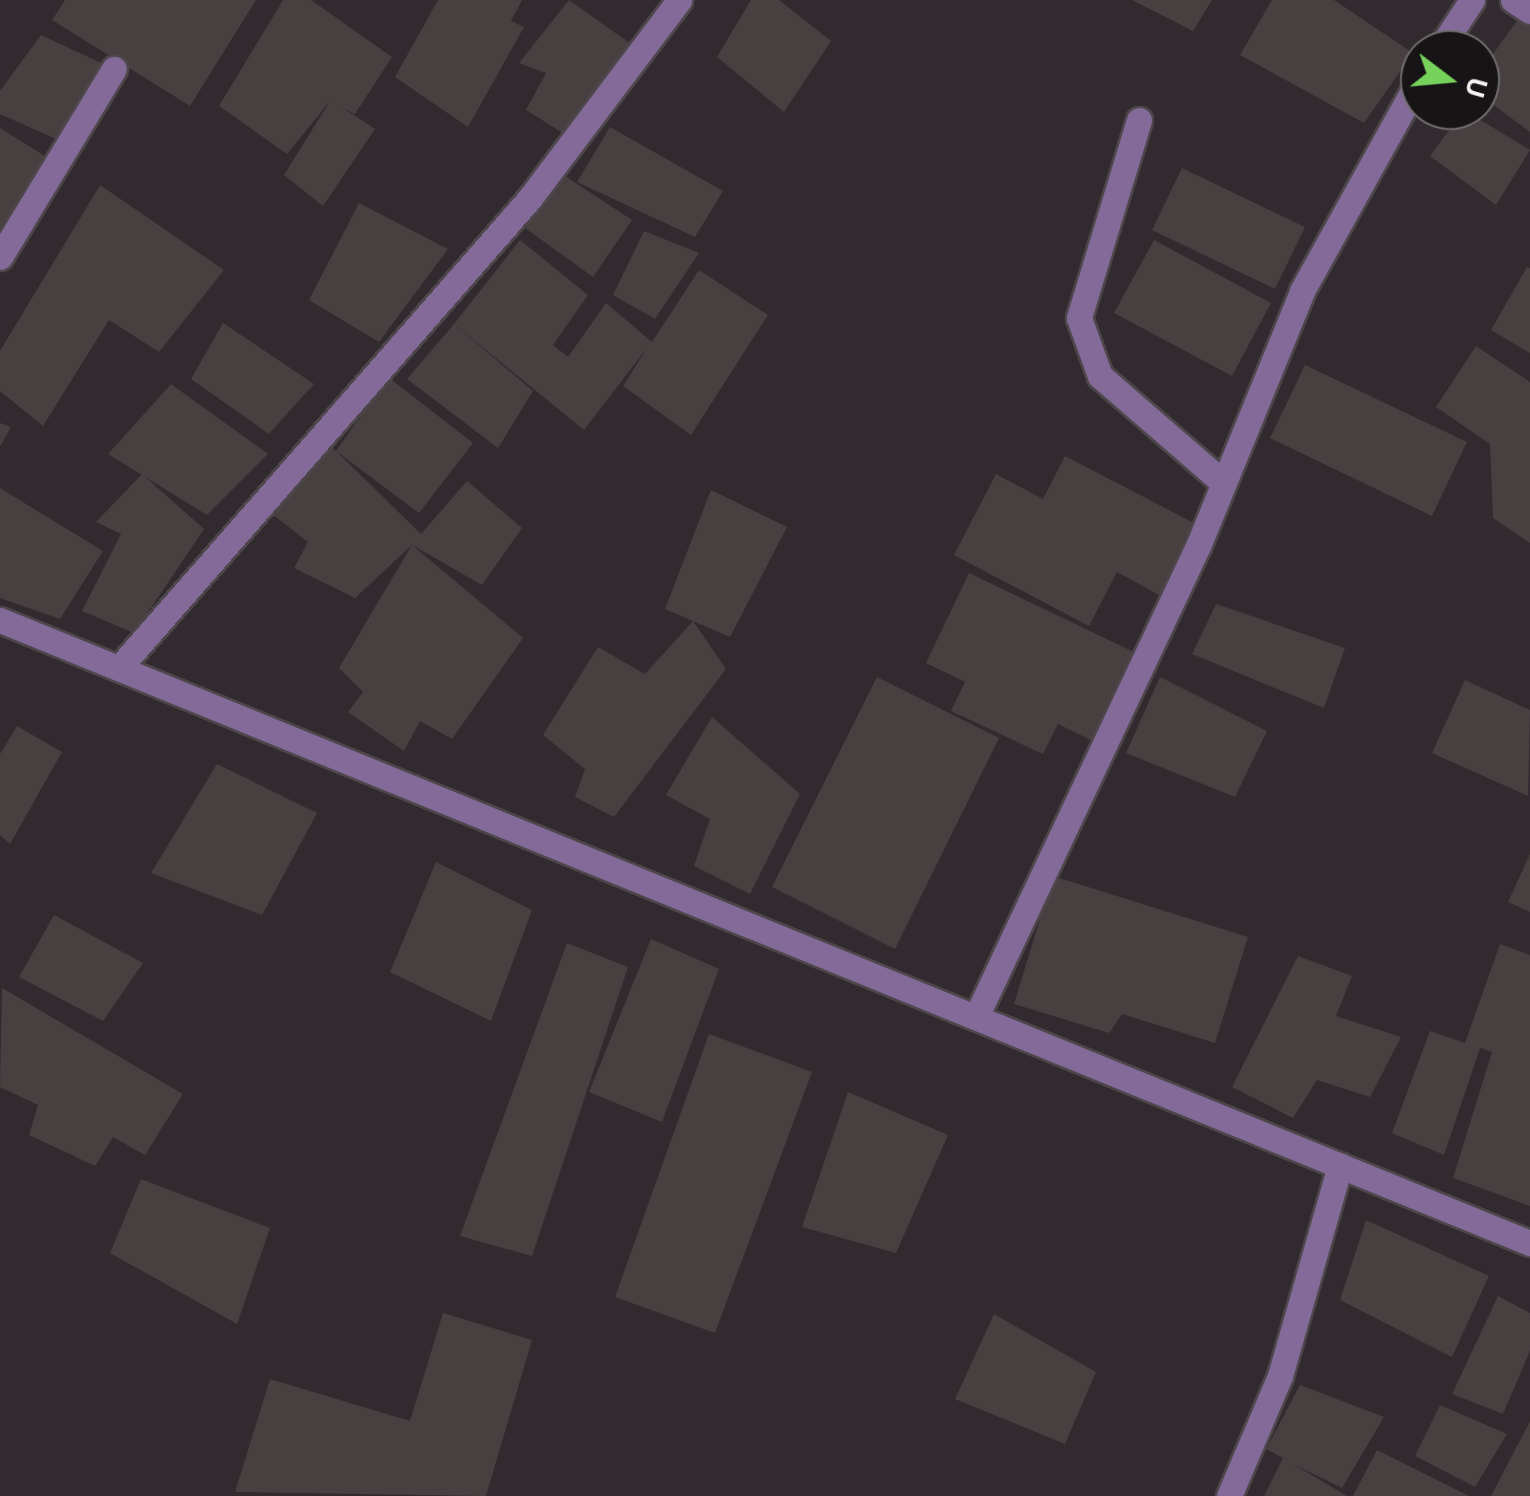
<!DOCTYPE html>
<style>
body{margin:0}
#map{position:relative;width:1530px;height:1496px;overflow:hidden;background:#312b2f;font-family:Ubuntu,sans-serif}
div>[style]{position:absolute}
.building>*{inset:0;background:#473f40}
.roads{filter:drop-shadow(2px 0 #4d474b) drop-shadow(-2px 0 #4d474b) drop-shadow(0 2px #4d474b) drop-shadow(0 -2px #4d474b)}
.street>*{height:25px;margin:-12.5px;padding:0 12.5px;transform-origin:12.5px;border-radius:12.5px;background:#836a99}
span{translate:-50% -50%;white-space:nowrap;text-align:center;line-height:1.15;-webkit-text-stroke:10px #171416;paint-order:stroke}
.north{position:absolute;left:1400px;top:30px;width:100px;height:100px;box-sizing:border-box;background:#171416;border:2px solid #716d6f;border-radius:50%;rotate:106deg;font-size:28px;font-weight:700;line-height:40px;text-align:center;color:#f7f3f5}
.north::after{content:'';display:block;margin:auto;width:35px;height:45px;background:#76d25a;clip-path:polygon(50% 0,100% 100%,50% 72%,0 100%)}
</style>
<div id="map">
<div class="building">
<div style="clip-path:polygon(65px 0,256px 0,190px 106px,52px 20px)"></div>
<div style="clip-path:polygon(283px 0,311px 0,392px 57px,355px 114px,343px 108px,375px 129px,323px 206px,284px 175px,330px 101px,287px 154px,219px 106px)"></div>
<div style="clip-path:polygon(438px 0,522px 0,511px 21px,524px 27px,468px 127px,395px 77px)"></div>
<div style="clip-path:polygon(569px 0,631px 44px,566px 135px,526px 110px,546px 73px,519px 63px)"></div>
<div style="clip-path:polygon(751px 0,779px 0,831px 41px,784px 112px,717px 57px)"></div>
<div style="clip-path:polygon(1132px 0,1212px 0,1193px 31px)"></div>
<div style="clip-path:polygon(1272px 0,1334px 0,1413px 53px,1364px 123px,1240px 55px)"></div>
<div style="clip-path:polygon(1519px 18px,1530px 26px,1530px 132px,1480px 95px,1480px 72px)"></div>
<div style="clip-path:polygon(41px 35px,114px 69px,56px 139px,0 114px,0 91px)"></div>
<div style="clip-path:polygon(1464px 110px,1530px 150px,1496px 205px,1430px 156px)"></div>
<div style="clip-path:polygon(610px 127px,723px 191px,695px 237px,577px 182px)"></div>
<div style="clip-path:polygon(0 128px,56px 163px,0 235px)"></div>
<div style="clip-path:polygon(1182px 168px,1305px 227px,1275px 289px,1152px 230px)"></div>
<div style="clip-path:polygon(565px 176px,632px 220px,593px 277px,525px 228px)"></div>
<div style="clip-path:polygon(100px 185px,224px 270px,159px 352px,109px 320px,43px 426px,0 391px,0 351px)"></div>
<div style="clip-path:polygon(359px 203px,448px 249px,379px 342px,309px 300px)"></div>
<div style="clip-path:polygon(644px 231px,699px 253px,655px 319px,613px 295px)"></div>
<div style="clip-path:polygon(520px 240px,588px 295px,553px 345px,568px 357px,606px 303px,652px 342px,699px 270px,768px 315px,691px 435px,623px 386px,647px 348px,584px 430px,454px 324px)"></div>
<div style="clip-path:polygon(1154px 240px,1271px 303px,1232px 376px,1114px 313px)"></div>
<div style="clip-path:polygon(1527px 267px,1530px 268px,1530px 353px,1491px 330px)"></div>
<div style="clip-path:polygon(223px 323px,314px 384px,269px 434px,191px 379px)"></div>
<div style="clip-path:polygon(454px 324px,533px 391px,498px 448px,407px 379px)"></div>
<div style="clip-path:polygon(1476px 346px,1530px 382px,1530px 543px,1493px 518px,1490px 444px,1436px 407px)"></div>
<div style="clip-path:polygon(1305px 365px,1467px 442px,1432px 516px,1270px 438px)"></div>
<div style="clip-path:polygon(388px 377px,473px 443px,419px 513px,336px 451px,421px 534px,467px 481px,522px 528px,482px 585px,412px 545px,523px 638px,452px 739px,420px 721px,404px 751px,348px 712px,363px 692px,339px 668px,412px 545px,355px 598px,294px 568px,308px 542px,267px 510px,328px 443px,336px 451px)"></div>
<div style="clip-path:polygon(171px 384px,268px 454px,207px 515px,108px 454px)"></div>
<div style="clip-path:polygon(0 423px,11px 427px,0 447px)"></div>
<div style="clip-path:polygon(1065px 456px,1196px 524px,1159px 595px,1117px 572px,1089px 626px,954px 555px,996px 474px,1043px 499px)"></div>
<div style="clip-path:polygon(142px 474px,204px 529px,134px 633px,82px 611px,121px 534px,96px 522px)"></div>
<div style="clip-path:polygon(0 488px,103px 551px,60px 619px,0 598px)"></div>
<div style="clip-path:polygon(711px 490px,787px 527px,730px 637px,693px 621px,726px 669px,614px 817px,575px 797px,585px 769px,543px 735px,598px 647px,645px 674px,693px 621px,665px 609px)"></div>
<div style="clip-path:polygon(969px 573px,1140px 655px,1097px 743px,1058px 724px,1043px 754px,951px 711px,965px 682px,926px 663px)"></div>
<div style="clip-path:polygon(1216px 604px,1345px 648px,1324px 708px,1192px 654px)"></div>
<div style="clip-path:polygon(877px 677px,999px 738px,895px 949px,772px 887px)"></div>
<div style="clip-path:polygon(1160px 677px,1267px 731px,1235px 797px,1126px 753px)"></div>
<div style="clip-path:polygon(1465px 680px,1530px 710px,1528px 796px,1432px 753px)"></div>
<div style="clip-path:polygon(712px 717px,800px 794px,750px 894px,694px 866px,710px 819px,666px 795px)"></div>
<div style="clip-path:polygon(17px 726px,62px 752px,10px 844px,0 835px,0 754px)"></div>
<div style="clip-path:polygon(217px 764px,317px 813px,262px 915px,151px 873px)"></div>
<div style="clip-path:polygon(1530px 854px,1530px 912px,1508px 902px)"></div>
<div style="clip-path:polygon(436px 862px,532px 910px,491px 1021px,390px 972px)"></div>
<div style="clip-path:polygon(1053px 876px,1248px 937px,1215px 1043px,1122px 1014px,1109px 1033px,1014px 1004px)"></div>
<div style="clip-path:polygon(54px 915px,143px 963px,103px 1021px,19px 977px)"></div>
<div style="clip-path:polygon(651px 939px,719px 969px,662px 1122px,589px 1092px)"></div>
<div style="clip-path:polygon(567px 943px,628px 967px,532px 1256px,460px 1236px)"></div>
<div style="clip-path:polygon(1500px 944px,1530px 955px,1530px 1206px,1453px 1178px,1492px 1052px,1480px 1048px,1444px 1155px,1392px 1133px,1430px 1031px,1465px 1043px)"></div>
<div style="clip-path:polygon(1298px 956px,1352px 976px,1336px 1016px,1401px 1037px,1370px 1097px,1317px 1080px,1293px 1118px,1232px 1087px)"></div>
<div style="clip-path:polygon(2px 988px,183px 1094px,145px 1155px,113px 1137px,95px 1166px,29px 1135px,38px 1105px,0 1087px)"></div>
<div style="clip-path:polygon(709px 1034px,812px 1072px,715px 1333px,615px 1297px)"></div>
<div style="clip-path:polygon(848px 1092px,948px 1135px,896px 1253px,802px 1227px)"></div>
<div style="clip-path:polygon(141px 1179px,270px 1228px,237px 1324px,110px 1253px)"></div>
<div style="clip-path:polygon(1366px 1220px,1489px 1276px,1452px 1357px,1340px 1300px)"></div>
<div style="clip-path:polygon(1498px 1296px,1530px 1313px,1530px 1351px,1503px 1414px,1452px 1394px)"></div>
<div style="clip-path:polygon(443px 1313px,532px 1340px,486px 1496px,235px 1492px,270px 1379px,410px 1421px)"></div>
<div style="clip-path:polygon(994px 1314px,1096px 1372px,1065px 1444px,955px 1399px)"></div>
<div style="clip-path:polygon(1300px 1385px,1384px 1417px,1342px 1488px,1293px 1464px,1347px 1496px,1264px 1496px,1283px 1458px,1266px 1449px)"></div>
<div style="clip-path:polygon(1440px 1405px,1507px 1434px,1475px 1487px,1415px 1456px)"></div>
<div style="clip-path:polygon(1530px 1421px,1530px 1496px,1491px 1496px)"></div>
<div style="clip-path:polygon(1377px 1450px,1469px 1496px,1353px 1496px)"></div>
</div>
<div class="roads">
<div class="street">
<div style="left:1513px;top:0;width:20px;rotate:33deg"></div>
<div style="left:1439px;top:50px;width:60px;rotate:-56.6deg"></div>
<div style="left:1139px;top:120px;width:207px;rotate:106.9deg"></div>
<div style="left:1079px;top:318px;width:62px;rotate:70.1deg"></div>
<div style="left:1100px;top:376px;width:159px;rotate:40.9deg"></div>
<div style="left:0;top:257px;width:220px;rotate:-58.8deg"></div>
<div style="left:0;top:620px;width:1652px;rotate:22.16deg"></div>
<div style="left:119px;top:668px;width:624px;rotate:-48.83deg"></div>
<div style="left:530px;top:198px;width:248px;rotate:-53deg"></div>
<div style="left:976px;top:1017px;width:523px;rotate:-64.76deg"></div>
<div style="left:1199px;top:544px;width:273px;rotate:-67.8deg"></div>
<div style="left:1302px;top:291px;width:244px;rotate:-61deg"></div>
<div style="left:1229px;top:1496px;width:130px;rotate:-67deg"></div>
<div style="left:1280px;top:1376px;width:219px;rotate:-74.1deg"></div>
</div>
</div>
<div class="north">U</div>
</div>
